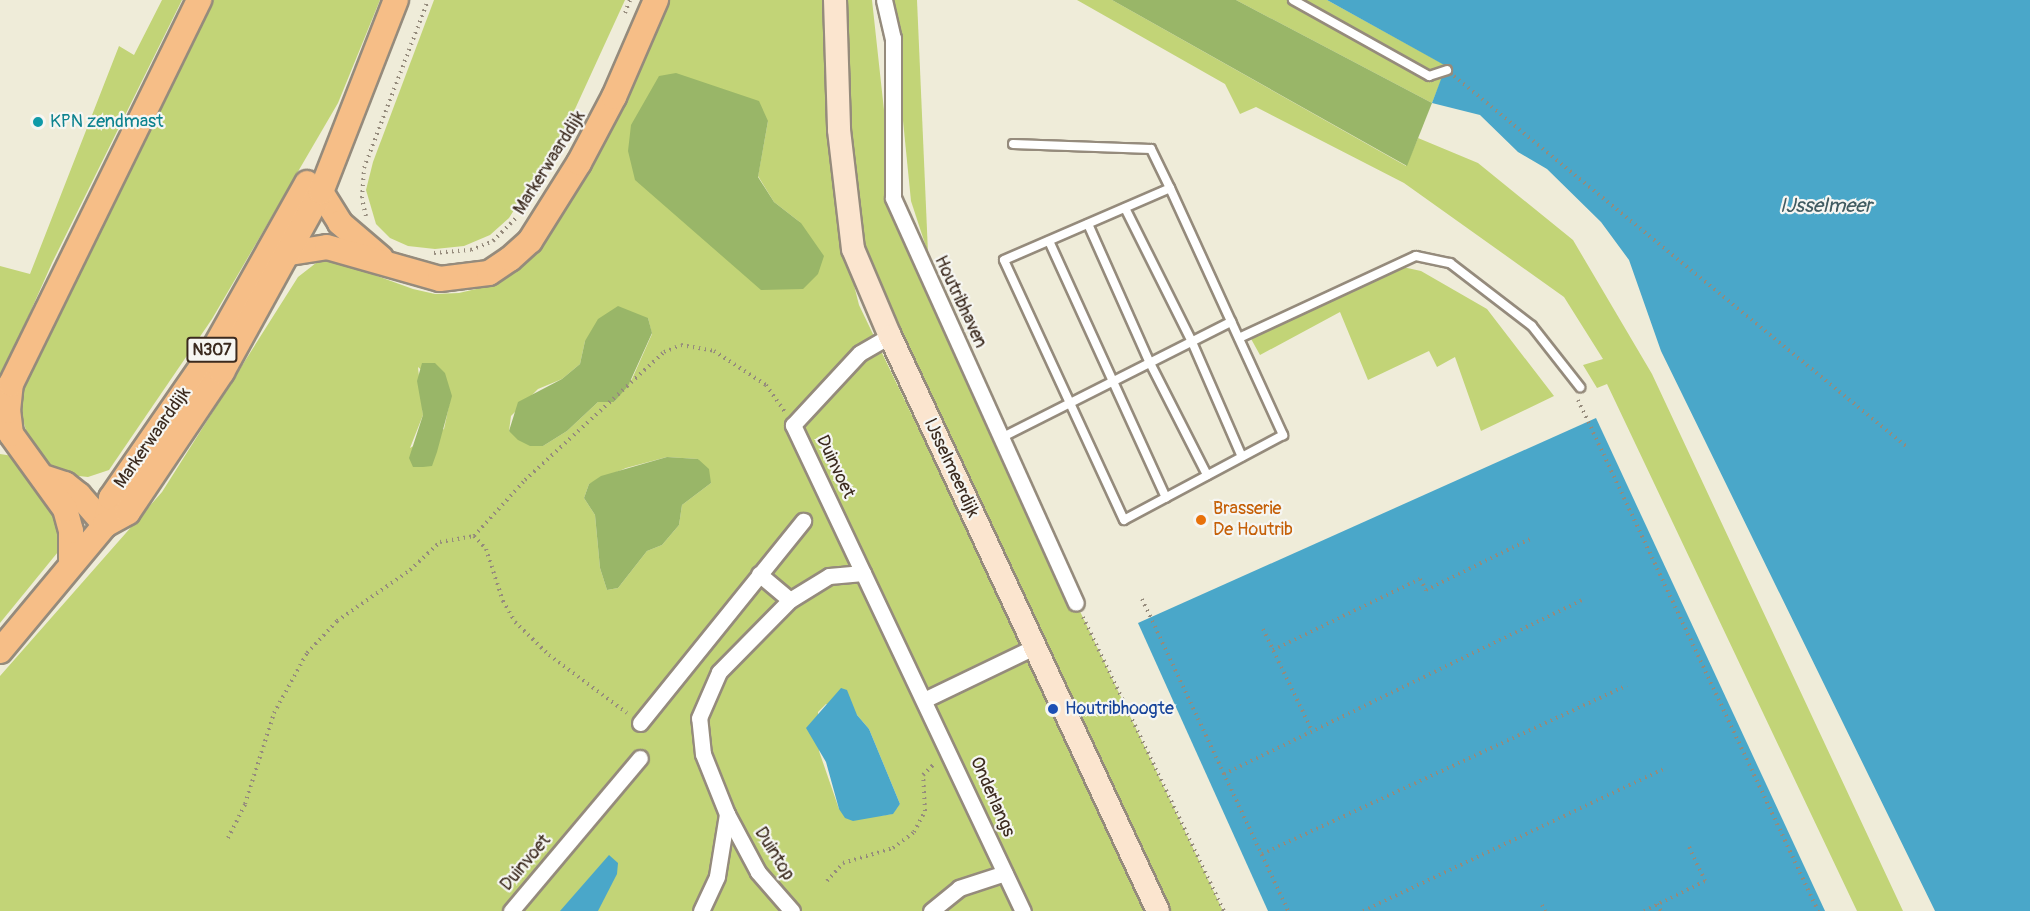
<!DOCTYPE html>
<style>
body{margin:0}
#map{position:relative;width:2030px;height:911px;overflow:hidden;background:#efecd9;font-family:Pangolin,sans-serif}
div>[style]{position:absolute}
.green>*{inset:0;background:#c2d477}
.forest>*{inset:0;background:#99b668}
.water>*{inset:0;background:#4aa7c9}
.path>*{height:4px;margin-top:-2px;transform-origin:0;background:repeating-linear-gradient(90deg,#958b7c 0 1.5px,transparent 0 6px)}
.roads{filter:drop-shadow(2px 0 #958b7c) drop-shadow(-2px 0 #958b7c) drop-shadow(0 2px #958b7c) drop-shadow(0 -2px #958b7c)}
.lane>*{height:8px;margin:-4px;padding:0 4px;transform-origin:4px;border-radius:4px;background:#fff}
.street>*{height:15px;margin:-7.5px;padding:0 7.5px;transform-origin:7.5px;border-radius:7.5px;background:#fff}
.secondary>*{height:22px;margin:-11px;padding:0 11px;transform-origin:11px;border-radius:11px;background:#fbe5cf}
.primary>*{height:24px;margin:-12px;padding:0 12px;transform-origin:12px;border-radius:12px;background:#f6be87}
.dots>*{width:16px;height:16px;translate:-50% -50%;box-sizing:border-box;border:3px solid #f6f6f2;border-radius:50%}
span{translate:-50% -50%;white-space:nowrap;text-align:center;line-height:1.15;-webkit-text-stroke:4.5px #f6f6f2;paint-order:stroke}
.shield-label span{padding:2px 4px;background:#f6f6f2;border:2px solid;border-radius:4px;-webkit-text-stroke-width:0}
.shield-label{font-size:16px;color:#3b2a1e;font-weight:700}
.culture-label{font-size:18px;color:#0d838f}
.left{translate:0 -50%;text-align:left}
.street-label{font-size:18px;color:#3b2a1e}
.food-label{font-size:18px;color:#c56008}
.transit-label{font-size:18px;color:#164399}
.water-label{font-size:20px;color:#415c62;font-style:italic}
</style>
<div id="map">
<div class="green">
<div style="clip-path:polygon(162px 0,182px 0,52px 263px,0 380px,0 266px,30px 274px,119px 46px,134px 55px)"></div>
<div style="clip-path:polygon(208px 0,380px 0,338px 103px,212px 319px,109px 470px,88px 477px,69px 475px,50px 466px,31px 447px,19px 407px,26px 376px)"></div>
<div style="clip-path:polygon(434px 0,625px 0,570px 120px,509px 218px,490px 235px,464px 246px,435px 249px,408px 246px,390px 238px,376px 224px,366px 190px,373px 162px)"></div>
<div style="clip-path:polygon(evenodd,668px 0,830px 0,835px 209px,859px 305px,1150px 911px,0 911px,0 676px,162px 492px,298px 277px,316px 263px,333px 260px,413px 289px,435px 294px,459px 293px,489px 286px,512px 273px,534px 254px,569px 205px,606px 140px,668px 0,768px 121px,758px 176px,774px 202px,801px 223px,631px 125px,768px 121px,668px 0,648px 318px,652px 334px,632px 379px,614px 402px,598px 402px,567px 431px,543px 446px,509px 431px,511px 416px,538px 389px,562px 379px,580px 364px,585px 341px,648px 318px,668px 0,418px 367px,451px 396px,444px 429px,410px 448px,423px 415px,418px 367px,668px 0,667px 457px,698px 459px,711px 483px,682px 505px,679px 525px,662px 545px,647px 551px,618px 588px,607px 590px,600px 568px,595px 515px,584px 498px,589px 484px,626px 468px,667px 457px,668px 0,826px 704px,857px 715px,869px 729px,900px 804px,892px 814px,879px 816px,839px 809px,819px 751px,818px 712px,826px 704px)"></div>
<div style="clip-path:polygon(843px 0,872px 0,895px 211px,909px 253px,1223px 911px,1168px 911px,864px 252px,852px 210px)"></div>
<div style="clip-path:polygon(891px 0,917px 0,928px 253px,911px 201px)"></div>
<div style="clip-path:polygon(1077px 0,1112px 0,1406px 166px,1418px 138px,1478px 163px,1573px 240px,1652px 374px,1903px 911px,1857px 911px,1607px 384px,1597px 388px,1583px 365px,1603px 359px,1564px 297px,1404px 183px,1256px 107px,1240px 114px,1225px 84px)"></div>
<div style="clip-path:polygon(1236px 0,1327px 0,1447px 66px,1432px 103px)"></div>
<div style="clip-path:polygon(1398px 266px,1421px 271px,1487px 309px,1554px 396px,1481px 431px,1455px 357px,1437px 367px,1429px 351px,1368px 380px,1340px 312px,1260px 355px,1250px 337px)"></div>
<div style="clip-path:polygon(0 454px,13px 456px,55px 511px,62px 547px,0 623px)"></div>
</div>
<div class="forest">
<div style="clip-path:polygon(1112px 0,1236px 0,1432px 103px,1407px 166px)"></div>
<div style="clip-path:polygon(676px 73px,759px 101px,768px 121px,758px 177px,774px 202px,801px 223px,824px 256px,818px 274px,803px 289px,761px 290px,635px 180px,628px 151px,631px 125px,659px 76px)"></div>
<div style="clip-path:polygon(618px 306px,648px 318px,652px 333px,628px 386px,614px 402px,598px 402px,567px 431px,543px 446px,530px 446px,518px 440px,509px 431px,518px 402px,562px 379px,580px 364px,585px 341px,598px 319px)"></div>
<div style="clip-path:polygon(422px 363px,435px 363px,445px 373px,452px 396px,437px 452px,432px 466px,423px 467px,413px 467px,409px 458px,423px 415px,417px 381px)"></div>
<div style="clip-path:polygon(667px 457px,698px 459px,709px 469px,711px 483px,682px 505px,679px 525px,662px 545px,647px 551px,618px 588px,607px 590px,600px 568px,595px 515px,584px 498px,589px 484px,601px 476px)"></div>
</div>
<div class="water">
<div style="clip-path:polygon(1327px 0,2030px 0,2030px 911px,1935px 911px,1661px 351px,1629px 260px,1601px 222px,1547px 169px,1518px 152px,1480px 115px,1432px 103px,1446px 66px)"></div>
<div style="clip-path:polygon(1596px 418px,1825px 911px,1268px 911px,1138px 623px)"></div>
<div style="clip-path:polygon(841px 688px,847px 690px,857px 715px,869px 729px,900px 804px,893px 814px,853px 821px,845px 818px,839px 809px,826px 762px,806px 728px)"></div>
<div style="clip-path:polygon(609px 855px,618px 863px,617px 874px,598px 911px,560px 911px)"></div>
</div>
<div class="path">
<div style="left:625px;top:13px;width:14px;rotate:-69deg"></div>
<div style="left:1454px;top:76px;width:586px;rotate:39.32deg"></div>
<div style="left:366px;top:216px;width:18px;rotate:-103deg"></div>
<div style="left:362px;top:198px;width:30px;rotate:-86deg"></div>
<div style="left:364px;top:168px;width:180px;rotate:-69.1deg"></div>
<div style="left:434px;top:253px;width:37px;rotate:-5deg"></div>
<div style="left:471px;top:250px;width:24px;rotate:-22deg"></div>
<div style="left:493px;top:241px;width:35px;rotate:-45deg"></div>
<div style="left:1578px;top:400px;width:565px;rotate:64.84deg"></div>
<div style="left:474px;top:536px;width:18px;rotate:47deg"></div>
<div style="left:486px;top:549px;width:55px;rotate:71.9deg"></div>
<div style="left:503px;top:601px;width:24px;rotate:60deg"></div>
<div style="left:515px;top:622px;width:47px;rotate:44.1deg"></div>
<div style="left:549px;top:655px;width:97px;rotate:36.6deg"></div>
<div style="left:1142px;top:599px;width:344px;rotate:64.9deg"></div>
<div style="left:1083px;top:617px;width:326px;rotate:64.4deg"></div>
<div style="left:1263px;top:629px;width:113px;rotate:64.3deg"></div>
<div style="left:1273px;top:650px;width:163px;rotate:-25.8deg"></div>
<div style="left:1420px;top:579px;width:13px;rotate:61deg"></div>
<div style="left:1426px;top:590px;width:118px;rotate:-26.1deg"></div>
<div style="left:1224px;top:774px;width:400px;rotate:-25.9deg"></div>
<div style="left:228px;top:838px;width:38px;rotate:-63deg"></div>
<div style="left:245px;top:804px;width:96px;rotate:-72.3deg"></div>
<div style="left:274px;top:713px;width:68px;rotate:-61.2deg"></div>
<div style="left:307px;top:653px;width:44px;rotate:-46.8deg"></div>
<div style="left:337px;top:621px;width:89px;rotate:-34.9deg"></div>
<div style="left:410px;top:570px;width:41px;rotate:-43deg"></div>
<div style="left:440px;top:542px;width:35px;rotate:-10deg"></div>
<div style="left:474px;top:536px;width:76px;rotate:-47.7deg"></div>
<div style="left:525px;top:480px;width:189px;rotate:-42.6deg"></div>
<div style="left:664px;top:352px;width:18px;rotate:-22deg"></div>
<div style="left:681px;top:345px;width:34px;rotate:10deg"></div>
<div style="left:714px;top:351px;width:62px;rotate:33.2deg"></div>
<div style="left:766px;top:385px;width:32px;rotate:55deg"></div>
<div style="left:1262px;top:854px;width:402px;rotate:-24.8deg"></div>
<div style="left:827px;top:881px;width:24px;rotate:-48deg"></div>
<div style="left:843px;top:863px;width:52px;rotate:-16.7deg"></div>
<div style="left:893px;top:848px;width:26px;rotate:-37deg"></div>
<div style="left:914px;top:832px;width:24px;rotate:-62deg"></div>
<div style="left:925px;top:811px;width:36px;rotate:-93deg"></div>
<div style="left:923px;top:775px;width:17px;rotate:-45deg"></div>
<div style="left:1657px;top:904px;width:8px;rotate:60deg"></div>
<div style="left:1542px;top:905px;width:7px;rotate:63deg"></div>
<div style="left:1363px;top:911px;width:333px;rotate:-25.3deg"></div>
<div style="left:1644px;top:911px;width:68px;rotate:-26.2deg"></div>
<div style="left:1705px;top:881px;width:38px;rotate:-115deg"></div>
</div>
<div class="roads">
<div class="lane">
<div style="left:1293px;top:0;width:156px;rotate:29.2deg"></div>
<div style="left:1429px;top:76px;width:19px;rotate:-18deg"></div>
<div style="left:1013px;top:144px;width:138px;rotate:2.1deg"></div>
<div style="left:1151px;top:149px;width:43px;rotate:64deg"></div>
<div style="left:1170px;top:188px;width:272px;rotate:65.4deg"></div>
<div style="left:1283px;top:435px;width:180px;rotate:151.9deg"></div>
<div style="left:1124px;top:520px;width:286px;rotate:-114.8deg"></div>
<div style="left:1004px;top:260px;width:181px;rotate:-23.4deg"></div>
<div style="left:1125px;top:208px;width:150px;rotate:63.4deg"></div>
<div style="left:1192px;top:342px;width:125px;rotate:66.5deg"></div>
<div style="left:1088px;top:224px;width:152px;rotate:66deg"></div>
<div style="left:1150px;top:363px;width:126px;rotate:63deg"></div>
<div style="left:1049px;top:241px;width:282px;rotate:65.5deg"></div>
<div style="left:1239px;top:338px;width:195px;rotate:-24.9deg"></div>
<div style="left:1416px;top:256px;width:35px;rotate:12deg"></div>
<div style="left:1450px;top:263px;width:103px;rotate:37.5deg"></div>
<div style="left:1532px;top:326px;width:78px;rotate:51.8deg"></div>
<div style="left:1001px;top:438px;width:258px;rotate:-26.8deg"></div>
</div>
<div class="street">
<div style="left:884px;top:0;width:39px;rotate:77deg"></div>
<div style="left:893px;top:38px;width:160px;rotate:90deg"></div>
<div style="left:893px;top:198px;width:444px;rotate:65.7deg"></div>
<div style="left:863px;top:573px;width:374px;rotate:64.7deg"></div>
<div style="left:759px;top:574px;width:40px;rotate:40deg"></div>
<div style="left:926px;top:699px;width:120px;rotate:-25.7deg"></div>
<div style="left:640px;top:723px;width:260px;rotate:-51.1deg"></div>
<div style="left:511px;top:911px;width:200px;rotate:-49.9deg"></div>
<div style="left:701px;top:911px;width:38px;rotate:-65deg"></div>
<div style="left:717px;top:876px;width:63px;rotate:-80.8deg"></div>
<div style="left:792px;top:911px;width:52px;rotate:-131.1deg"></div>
<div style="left:758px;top:872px;width:66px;rotate:-118.1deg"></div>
<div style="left:727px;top:814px;width:65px;rotate:-111.8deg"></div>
<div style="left:703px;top:754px;width:36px;rotate:-96deg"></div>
<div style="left:699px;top:718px;width:50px;rotate:-66.5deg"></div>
<div style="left:719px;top:672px;width:101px;rotate:-45.4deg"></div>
<div style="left:790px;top:600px;width:46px;rotate:-31.6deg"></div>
<div style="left:829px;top:576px;width:34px;rotate:-5deg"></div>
<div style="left:863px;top:573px;width:164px;rotate:-115.3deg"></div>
<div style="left:793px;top:425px;width:98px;rotate:-47.1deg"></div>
<div style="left:860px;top:353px;width:34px;rotate:-30deg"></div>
<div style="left:931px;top:911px;width:36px;rotate:-39deg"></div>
<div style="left:959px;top:888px;width:48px;rotate:-18.1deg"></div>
</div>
<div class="secondary">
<div style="left:835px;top:0;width:130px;rotate:88.2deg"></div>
<div style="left:839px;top:130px;width:120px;rotate:83.3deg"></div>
<div style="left:853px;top:249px;width:95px;rotate:67deg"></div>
<div style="left:890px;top:336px;width:634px;rotate:65.01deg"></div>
</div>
<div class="primary">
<div style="left:321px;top:192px;width:36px;rotate:58deg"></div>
<div style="left:340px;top:223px;width:54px;rotate:40.5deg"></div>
<div style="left:290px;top:253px;width:37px;rotate:-9deg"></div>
<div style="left:327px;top:247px;width:117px;rotate:15.8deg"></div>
<div style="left:440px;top:279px;width:49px;rotate:-7deg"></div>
<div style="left:489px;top:273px;width:25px;rotate:-34deg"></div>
<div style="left:510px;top:259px;width:27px;rotate:-42deg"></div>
<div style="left:530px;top:241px;width:92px;rotate:-57.9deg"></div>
<div style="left:579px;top:163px;width:75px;rotate:-62.1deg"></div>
<div style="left:614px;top:97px;width:106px;rotate:-66.6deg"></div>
<div style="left:46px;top:478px;width:20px;rotate:18deg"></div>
<div style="left:65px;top:484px;width:18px;rotate:38deg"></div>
<div style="left:79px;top:495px;width:40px;rotate:49deg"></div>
<div style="left:105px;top:525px;width:28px;rotate:-77deg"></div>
<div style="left:111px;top:498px;width:183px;rotate:-55.4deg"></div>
<div style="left:215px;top:347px;width:188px;rotate:-60.7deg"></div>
<div style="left:71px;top:563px;width:32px;rotate:-90deg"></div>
<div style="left:71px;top:531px;width:23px;rotate:-105deg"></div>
<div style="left:65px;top:509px;width:92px;rotate:-125.8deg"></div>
<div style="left:11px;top:434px;width:23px;rotate:-97deg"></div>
<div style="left:8px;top:411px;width:27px;rotate:-84deg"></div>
<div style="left:11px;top:384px;width:428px;rotate:-63.9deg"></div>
<div style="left:0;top:651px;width:164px;rotate:-50.2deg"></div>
<div style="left:105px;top:525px;width:26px;rotate:-29deg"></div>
<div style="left:128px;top:512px;width:169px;rotate:-56.1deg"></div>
<div style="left:222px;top:372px;width:205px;rotate:-61.2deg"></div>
<div style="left:321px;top:192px;width:206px;rotate:-68.7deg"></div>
</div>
</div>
<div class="dots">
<div style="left:38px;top:122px;background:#0f9aa8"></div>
<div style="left:1201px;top:520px;background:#e8710a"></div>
<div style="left:1053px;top:709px;background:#1a4fb4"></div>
</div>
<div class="shield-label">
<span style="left:212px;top:350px">N307</span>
</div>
<div class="culture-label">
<span class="left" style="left:50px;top:122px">KPN zendmast</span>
</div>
<div class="street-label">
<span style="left:550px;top:163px;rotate:-58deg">Markerwaarddijk</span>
<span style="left:960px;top:302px;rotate:65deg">Houtribhaven</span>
<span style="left:153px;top:438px;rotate:-55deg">Markerwaarddijk</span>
<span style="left:835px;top:467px;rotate:65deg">Duinvoet</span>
<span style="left:951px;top:468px;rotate:65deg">IJsselmeerdijk</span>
<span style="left:992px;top:797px;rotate:66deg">Onderlangs</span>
<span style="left:774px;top:854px;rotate:58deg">Duintop</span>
<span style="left:526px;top:863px;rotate:-50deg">Duinvoet</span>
</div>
<div class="food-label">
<span class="left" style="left:1213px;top:520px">Brasserie<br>De Houtrib</span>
</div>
<div class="transit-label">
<span class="left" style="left:1065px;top:709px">Houtribhoogte</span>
</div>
<div class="water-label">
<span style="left:1826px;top:205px">IJsselmeer</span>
</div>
</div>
